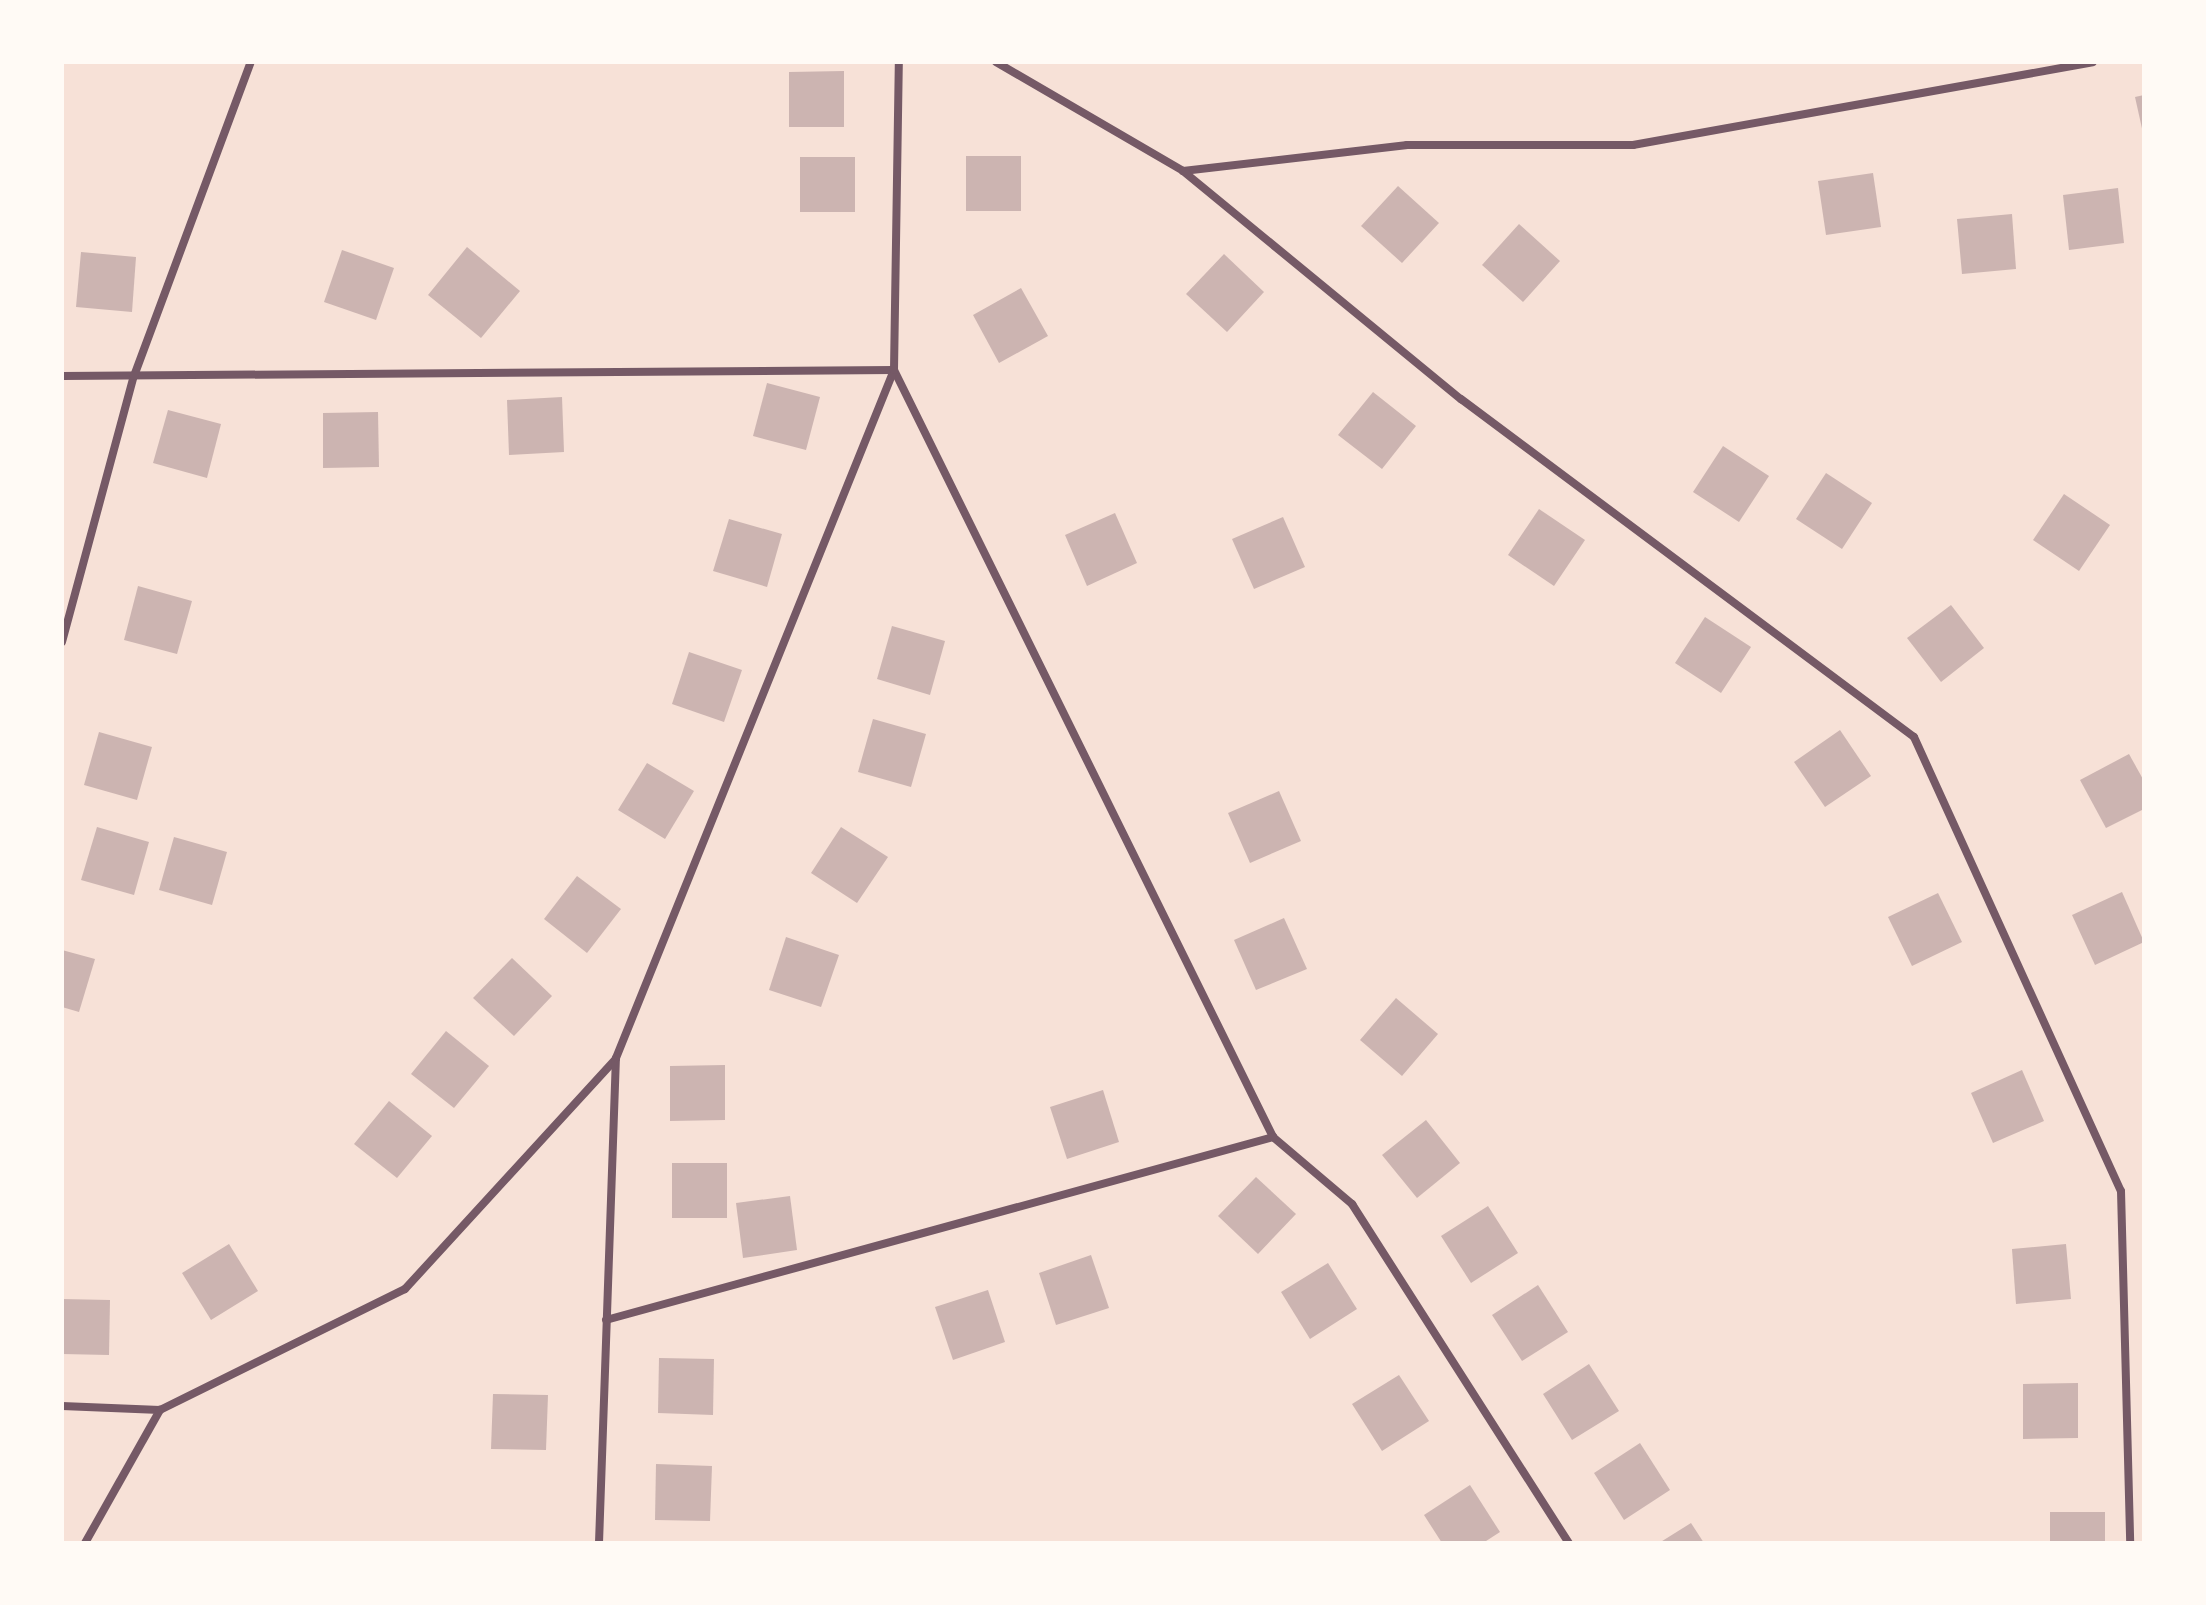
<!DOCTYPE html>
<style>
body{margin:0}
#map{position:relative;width:2206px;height:1605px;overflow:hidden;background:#f7e1d7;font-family:"PT Serif",serif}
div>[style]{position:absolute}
.building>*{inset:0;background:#ccb4b1}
.minor>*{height:8px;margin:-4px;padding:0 4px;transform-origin:4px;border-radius:4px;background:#755966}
span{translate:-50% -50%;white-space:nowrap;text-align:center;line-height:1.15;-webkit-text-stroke:6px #fffaf5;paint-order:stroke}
.frame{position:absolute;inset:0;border:64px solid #fffaf5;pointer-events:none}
</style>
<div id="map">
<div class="building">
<div style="clip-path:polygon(844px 71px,844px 127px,789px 127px,789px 72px)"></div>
<div style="clip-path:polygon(2144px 95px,2144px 133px,2143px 133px,2135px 97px)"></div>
<div style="clip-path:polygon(966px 156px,1021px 156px,1021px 211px,966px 211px)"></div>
<div style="clip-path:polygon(800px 157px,855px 157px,855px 212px,800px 212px)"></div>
<div style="clip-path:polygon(1873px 173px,1881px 227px,1826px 235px,1818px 181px)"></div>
<div style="clip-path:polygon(1398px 186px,1439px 223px,1402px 263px,1361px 226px)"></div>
<div style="clip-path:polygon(2118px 188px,2124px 243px,2069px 250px,2063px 195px)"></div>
<div style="clip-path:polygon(2012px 214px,2016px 269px,1962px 274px,1957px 219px)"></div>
<div style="clip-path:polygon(1519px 224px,1560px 261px,1523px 302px,1482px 265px)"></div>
<div style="clip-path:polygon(467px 247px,520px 291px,481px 338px,428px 295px)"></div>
<div style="clip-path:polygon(342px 250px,394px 268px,376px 320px,324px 302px)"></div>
<div style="clip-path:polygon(81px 252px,136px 257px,132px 312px,76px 307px)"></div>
<div style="clip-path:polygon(1224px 254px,1264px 292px,1227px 332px,1186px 294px)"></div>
<div style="clip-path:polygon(1021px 288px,1048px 336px,999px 363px,973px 315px)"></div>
<div style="clip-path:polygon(767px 383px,820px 397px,806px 450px,753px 436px)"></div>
<div style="clip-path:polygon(1373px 392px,1416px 426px,1382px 469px,1338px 435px)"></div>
<div style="clip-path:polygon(562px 397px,564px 452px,509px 455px,507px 400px)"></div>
<div style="clip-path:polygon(168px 410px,221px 424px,207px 478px,153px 463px)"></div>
<div style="clip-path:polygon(378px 412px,379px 467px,323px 468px,323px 413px)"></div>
<div style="clip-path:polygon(1723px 446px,1769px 476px,1739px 522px,1693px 492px)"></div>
<div style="clip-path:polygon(1826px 473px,1872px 503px,1842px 549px,1796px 519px)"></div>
<div style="clip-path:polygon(2064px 494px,2110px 525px,2079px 571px,2033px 540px)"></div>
<div style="clip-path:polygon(1539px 509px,1585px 540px,1554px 586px,1508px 555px)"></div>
<div style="clip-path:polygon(1115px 513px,1137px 563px,1087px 586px,1065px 535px)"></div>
<div style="clip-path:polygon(1283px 517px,1305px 567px,1254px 589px,1232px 539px)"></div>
<div style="clip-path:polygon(729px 519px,782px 534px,767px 587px,713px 571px)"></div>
<div style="clip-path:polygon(138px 586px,192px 601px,177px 654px,124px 640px)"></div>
<div style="clip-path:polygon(1951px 605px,1984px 648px,1941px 682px,1907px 638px)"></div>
<div style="clip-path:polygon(1705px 617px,1751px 647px,1721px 693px,1675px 663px)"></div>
<div style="clip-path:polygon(892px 626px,945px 641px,930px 695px,877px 679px)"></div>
<div style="clip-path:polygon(689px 652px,742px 670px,724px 722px,672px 704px)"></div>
<div style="clip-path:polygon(873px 719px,926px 734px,911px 787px,858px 772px)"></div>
<div style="clip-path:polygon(1840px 730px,1871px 776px,1825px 807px,1794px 762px)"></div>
<div style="clip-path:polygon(99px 732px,152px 747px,137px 800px,84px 785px)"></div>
<div style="clip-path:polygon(2129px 754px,2144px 781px,2144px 809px,2106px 828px,2080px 780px)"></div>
<div style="clip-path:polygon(647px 763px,694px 791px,665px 839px,618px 810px)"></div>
<div style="clip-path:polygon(1279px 791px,1301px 841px,1250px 863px,1228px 813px)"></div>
<div style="clip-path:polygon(97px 827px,149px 842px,134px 895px,81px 880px)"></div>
<div style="clip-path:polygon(841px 827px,888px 857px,857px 903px,811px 873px)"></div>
<div style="clip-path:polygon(174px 837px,227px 852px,212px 905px,159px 890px)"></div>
<div style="clip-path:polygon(577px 876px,621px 909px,587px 953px,544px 919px)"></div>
<div style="clip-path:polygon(2122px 892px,2144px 942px,2095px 965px,2072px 915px)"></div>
<div style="clip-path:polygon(1938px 893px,1962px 942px,1912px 966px,1888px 917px)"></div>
<div style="clip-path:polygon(1284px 918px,1307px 969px,1256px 990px,1234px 940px)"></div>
<div style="clip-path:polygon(786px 937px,839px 955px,821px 1007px,769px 990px)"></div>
<div style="clip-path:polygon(62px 950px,95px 959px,79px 1012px,62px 1007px)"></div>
<div style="clip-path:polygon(512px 958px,552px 996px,514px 1036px,473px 998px)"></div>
<div style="clip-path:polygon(1396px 998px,1438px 1034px,1402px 1076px,1360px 1040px)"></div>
<div style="clip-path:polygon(446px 1031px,489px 1066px,454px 1108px,411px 1074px)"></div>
<div style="clip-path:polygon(725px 1065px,725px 1120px,670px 1121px,670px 1066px)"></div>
<div style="clip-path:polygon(2022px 1070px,2044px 1121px,1993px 1143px,1971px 1093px)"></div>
<div style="clip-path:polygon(1103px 1090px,1119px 1142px,1067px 1159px,1050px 1107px)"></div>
<div style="clip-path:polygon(389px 1101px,432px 1136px,397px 1178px,354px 1144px)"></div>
<div style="clip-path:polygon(1426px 1120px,1460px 1163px,1417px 1198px,1382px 1155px)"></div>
<div style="clip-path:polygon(672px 1163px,727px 1163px,727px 1218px,672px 1218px)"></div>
<div style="clip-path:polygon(1256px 1177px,1296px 1214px,1258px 1254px,1218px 1216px)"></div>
<div style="clip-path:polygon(790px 1196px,797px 1250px,743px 1258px,736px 1203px)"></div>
<div style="clip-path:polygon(1488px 1206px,1518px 1253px,1471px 1283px,1441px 1236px)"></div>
<div style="clip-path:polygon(229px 1244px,258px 1291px,211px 1320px,182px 1273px)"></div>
<div style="clip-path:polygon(2066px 1244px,2071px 1299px,2016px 1304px,2012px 1249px)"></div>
<div style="clip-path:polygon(1091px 1255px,1109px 1308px,1056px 1325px,1039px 1273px)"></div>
<div style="clip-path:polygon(1328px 1263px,1357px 1309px,1310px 1339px,1281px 1292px)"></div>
<div style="clip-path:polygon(1538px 1285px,1568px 1332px,1522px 1361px,1492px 1315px)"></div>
<div style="clip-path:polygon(988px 1290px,1005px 1342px,953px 1360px,935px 1307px)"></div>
<div style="clip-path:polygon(62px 1299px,110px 1300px,109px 1355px,62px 1354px)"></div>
<div style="clip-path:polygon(659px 1358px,714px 1359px,713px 1415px,658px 1413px)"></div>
<div style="clip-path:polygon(1589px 1364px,1619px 1411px,1572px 1440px,1543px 1394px)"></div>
<div style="clip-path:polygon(1399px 1375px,1429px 1421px,1382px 1451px,1352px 1404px)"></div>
<div style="clip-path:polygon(2078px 1383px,2078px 1438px,2023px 1439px,2023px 1384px)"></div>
<div style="clip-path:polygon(493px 1394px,548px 1395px,546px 1450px,491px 1449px)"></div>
<div style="clip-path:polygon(1640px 1443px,1670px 1490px,1624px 1520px,1594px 1473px)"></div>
<div style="clip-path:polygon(656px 1464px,712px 1466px,710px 1521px,655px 1520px)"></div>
<div style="clip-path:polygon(1470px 1485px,1500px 1532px,1483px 1543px,1442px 1543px,1424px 1515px)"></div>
<div style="clip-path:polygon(2050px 1512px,2105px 1512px,2105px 1543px,2050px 1543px)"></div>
<div style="clip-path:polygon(1691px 1523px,1704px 1543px,1659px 1543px)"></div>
</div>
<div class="minor">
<div style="left:996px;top:62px;width:216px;rotate:30.2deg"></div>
<div style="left:1183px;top:171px;width:226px;rotate:-6.6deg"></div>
<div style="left:1407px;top:145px;width:226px"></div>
<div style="left:1633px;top:145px;width:467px;rotate:-10.2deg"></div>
<div style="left:1183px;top:171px;width:360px;rotate:39.4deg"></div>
<div style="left:1461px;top:399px;width:565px;rotate:36.73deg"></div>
<div style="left:1914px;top:737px;width:499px;rotate:65.5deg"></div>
<div style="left:2121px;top:1191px;width:352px;rotate:88.5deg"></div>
<div style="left:62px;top:376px;width:832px;rotate:-0.41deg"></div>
<div style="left:894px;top:370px;width:856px;rotate:63.7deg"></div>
<div style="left:1273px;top:1137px;width:104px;rotate:40.3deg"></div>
<div style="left:1352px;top:1204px;width:403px;rotate:57.4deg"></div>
<div style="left:62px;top:642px;width:276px;rotate:-74.9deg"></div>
<div style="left:134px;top:376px;width:335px;rotate:-69.6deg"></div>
<div style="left:606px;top:1320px;width:692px;rotate:-15.34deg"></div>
<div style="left:62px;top:1406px;width:98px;rotate:2.3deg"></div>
<div style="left:160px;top:1410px;width:273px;rotate:-26.3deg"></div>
<div style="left:405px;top:1289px;width:312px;rotate:-47.5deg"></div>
<div style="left:85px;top:1543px;width:153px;rotate:-60.6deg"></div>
<div style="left:599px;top:1543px;width:485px;rotate:-88deg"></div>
<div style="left:616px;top:1058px;width:742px;rotate:-68deg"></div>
<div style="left:894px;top:370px;width:308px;rotate:-89.1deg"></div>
</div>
<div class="frame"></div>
</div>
